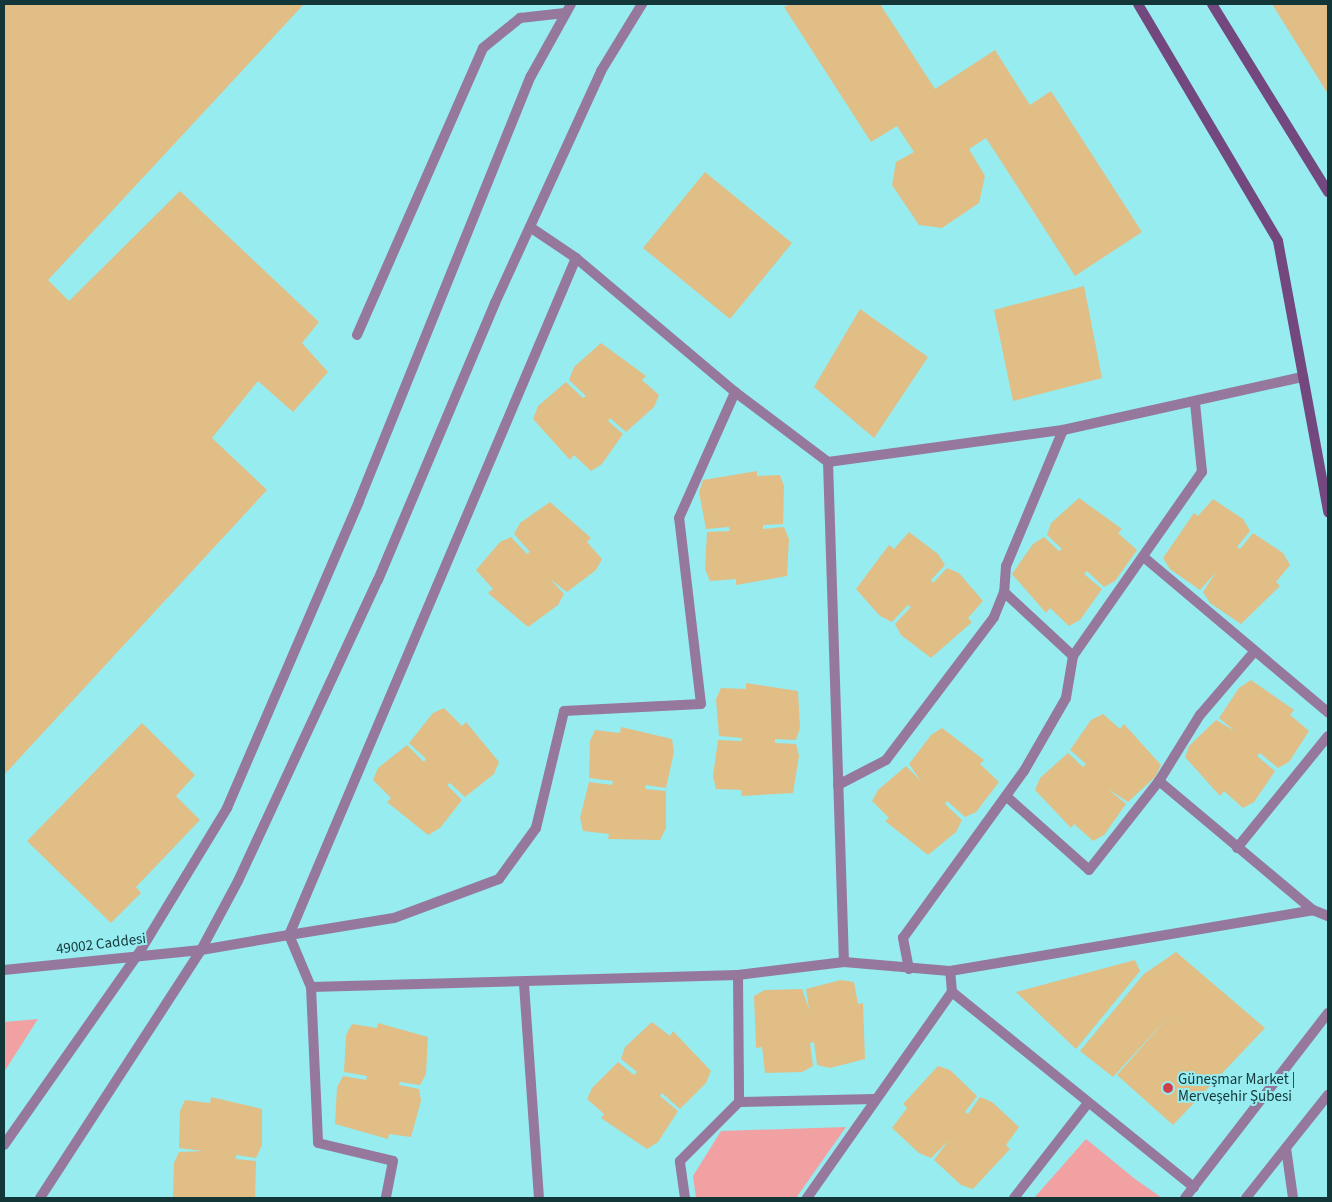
<!DOCTYPE html>
<meta charset="utf-8">
<style>
body{margin:0}
#map{position:relative;width:1332px;height:1202px;overflow:hidden;background:#97ecf0;font-family:"Source Sans 3",sans-serif}
div>[style]{position:absolute}
.green>*{inset:0;background:#f1a1a1}
.building>*{inset:0;background:#e0be86}
.service>*{height:10px;margin:-5px;padding:0 5px;transform-origin:5px;border-radius:5px;background:#96789d}
.minor>*{height:10px;margin:-5px;padding:0 5px;transform-origin:5px;border-radius:5px;background:#96789d}
.tertiary>*{height:10px;margin:-5px;padding:0 5px;transform-origin:5px;border-radius:5px;background:#96789d}
.secondary>*{height:10px;margin:-5px;padding:0 5px;transform-origin:5px;border-radius:5px;background:#73487e}
.dots>*{width:14px;height:14px;translate:-50% -50%;box-sizing:border-box;border:2px solid #97ecf0;border-radius:50%}
span{translate:-50% -50%;white-space:nowrap;text-align:center;line-height:1.15;-webkit-text-stroke:4px #97ecf0;paint-order:stroke}
.street-label{font-size:15px;color:#133739}
.poi-label{font-size:15px;color:#133739}
.left{translate:0 -50%;text-align:left}
.frame{position:absolute;inset:0;border:5px solid #133739;pointer-events:none}
</style>
<div id="map">
<div class="green">
<div style="clip-path:polygon(38px 1019px,4px 1072px,4px 1022px)"></div>
<div style="clip-path:polygon(846px 1127px,796px 1198px,696px 1198px,693px 1176px,721px 1131px)"></div>
<div style="clip-path:polygon(1086px 1139px,1135px 1179px,1162px 1198px,1034px 1198px)"></div>
</div>
<div class="building">
<div style="clip-path:polygon(4px 4px,304px 4px,48px 280px,69px 301px,180px 191px,319px 322px,302px 343px,328px 372px,293px 412px,258px 381px,212px 438px,267px 490px,4px 775px)"></div>
<div style="clip-path:polygon(790px 4px,880px 4px,935px 89px,995px 50px,1030px 105px,1051px 91px,1142px 232px,1075px 276px,986px 138px,969px 149px,985px 176px,979px 203px,942px 228px,919px 225px,892px 185px,896px 162px,914px 152px,897px 126px,871px 142px,784px 7px)"></div>
<div style="clip-path:polygon(1272px 4px,1328px 4px,1328px 94px)"></div>
<div style="clip-path:polygon(705px 172px,792px 243px,730px 319px,643px 248px)"></div>
<div style="clip-path:polygon(1084px 286px,1102px 378px,1013px 401px,994px 310px)"></div>
<div style="clip-path:polygon(860px 309px,928px 357px,874px 438px,814px 387px)"></div>
<div style="clip-path:polygon(601px 343px,646px 376px,642px 380px,659px 395px,654px 407px,626px 432px,610px 418px,608px 421px,623px 434px,602px 464px,591px 471px,574px 455px,570px 460px,533px 419px,538px 406px,566px 382px,583px 398px,586px 396px,569px 380px,574px 367px)"></div>
<div style="clip-path:polygon(757px 471px,757px 476px,780px 475px,784px 486px,783px 524px,763px 525px,763px 529px,784px 527px,789px 539px,787px 576px,736px 585px,736px 579px,710px 581px,705px 569px,707px 532px,730px 531px,729px 527px,706px 529px,699px 492px,703px 480px)"></div>
<div style="clip-path:polygon(1079px 498px,1122px 529px,1118px 533px,1137px 550px,1115px 581px,1104px 587px,1087px 571px,1084px 574px,1102px 589px,1080px 620px,1069px 626px,1050px 608px,1046px 613px,1012px 574px,1033px 544px,1044px 537px,1059px 551px,1062px 549px,1047px 535px,1051px 523px)"></div>
<div style="clip-path:polygon(1213px 499px,1243px 519px,1250px 531px,1237px 547px,1240px 549px,1253px 533px,1283px 553px,1290px 565px,1276px 582px,1280px 586px,1241px 624px,1210px 603px,1203px 592px,1216px 572px,1200px 590px,1170px 569px,1163px 558px,1194px 513px,1198px 516px)"></div>
<div style="clip-path:polygon(550px 502px,591px 538px,587px 542px,602px 559px,596px 570px,567px 592px,550px 579px,564px 594px,558px 605px,528px 627px,488px 593px,493px 589px,476px 570px,500px 542px,511px 537px,527px 554px,530px 552px,514px 534px,520px 523px)"></div>
<div style="clip-path:polygon(909px 532px,938px 554px,945px 565px,931px 580px,933px 583px,947px 568px,959px 573px,983px 601px,968px 618px,972px 622px,931px 658px,901px 635px,895px 624px,911px 607px,908px 605px,892px 622px,880px 616px,856px 589px,889px 545px,894px 549px)"></div>
<div style="clip-path:polygon(1251px 680px,1294px 710px,1290px 715px,1309px 731px,1289px 762px,1278px 768px,1260px 753px,1257px 756px,1275px 771px,1254px 802px,1243px 808px,1224px 791px,1220px 796px,1185px 757px,1189px 746px,1216px 720px,1235px 731px,1219px 718px,1239px 688px)"></div>
<div style="clip-path:polygon(746px 683px,798px 691px,800px 728px,796px 740px,775px 739px,775px 743px,796px 744px,799px 756px,793px 793px,741px 796px,742px 790px,716px 789px,713px 776px,718px 740px,742px 741px,742px 738px,719px 736px,716px 699px,721px 688px,746px 689px)"></div>
<div style="clip-path:polygon(444px 708px,462px 726px,466px 722px,499px 762px,494px 774px,465px 797px,450px 783px,447px 785px,462px 800px,440px 828px,428px 835px,387px 802px,391px 798px,373px 780px,378px 768px,407px 745px,424px 762px,426px 759px,409px 743px,433px 713px)"></div>
<div style="clip-path:polygon(1103px 714px,1120px 729px,1124px 724px,1161px 765px,1155px 777px,1128px 802px,1108px 789px,1126px 804px,1104px 835px,1093px 841px,1074px 824px,1071px 828px,1035px 790px,1040px 778px,1068px 753px,1083px 767px,1086px 764px,1070px 750px,1091px 720px)"></div>
<div style="clip-path:polygon(142px 723px,195px 775px,176px 796px,200px 820px,136px 887px,141px 893px,111px 923px,27px 841px)"></div>
<div style="clip-path:polygon(621px 727px,672px 739px,674px 752px,666px 788px,646px 785px,645px 789px,666px 791px,666px 828px,660px 840px,608px 839px,609px 834px,583px 831px,580px 818px,589px 782px,612px 785px,613px 781px,589px 778px,590px 741px,595px 730px,620px 733px)"></div>
<div style="clip-path:polygon(942px 728px,984px 760px,980px 764px,999px 782px,976px 812px,965px 817px,947px 801px,945px 804px,962px 820px,956px 832px,928px 855px,885px 821px,889px 818px,872px 801px,878px 790px,906px 766px,921px 781px,909px 764px,931px 735px)"></div>
<div style="clip-path:polygon(1176px 952px,1265px 1028px,1173px 1125px,1117px 1075px,1171px 1014px,1113px 1077px,1080px 1051px,1144px 974px)"></div>
<div style="clip-path:polygon(1135px 960px,1140px 971px,1076px 1049px,1016px 992px)"></div>
<div style="clip-path:polygon(841px 980px,854px 982px,858px 1004px,863px 1003px,865px 1059px,830px 1068px,817px 1065px,814px 1042px,810px 1043px,813px 1066px,802px 1072px,765px 1073px,762px 1047px,756px 1048px,754px 996px,765px 990px,802px 989px,809px 1009px,806px 989px)"></div>
<div style="clip-path:polygon(652px 1022px,670px 1036px,673px 1031px,711px 1071px,706px 1083px,680px 1109px,662px 1093px,660px 1096px,678px 1111px,658px 1142px,647px 1149px,601px 1118px,604px 1114px,587px 1099px,592px 1088px,618px 1062px,634px 1075px,637px 1072px,621px 1059px,625px 1047px)"></div>
<div style="clip-path:polygon(378px 1023px,428px 1037px,426px 1074px,420px 1085px,400px 1082px,399px 1085px,419px 1089px,421px 1101px,411px 1137px,389px 1134px,388px 1139px,335px 1124px,337px 1087px,343px 1076px,366px 1080px,367px 1076px,344px 1072px,346px 1035px,352px 1024px,377px 1028px)"></div>
<div style="clip-path:polygon(938px 1066px,950px 1070px,977px 1096px,965px 1112px,968px 1114px,980px 1097px,992px 1102px,1019px 1127px,1006px 1145px,1010px 1149px,973px 1189px,961px 1185px,934px 1160px,948px 1141px,931px 1158px,919px 1153px,892px 1128px,907px 1108px,903px 1104px)"></div>
<div style="clip-path:polygon(211px 1097px,262px 1109px,262px 1145px,256px 1158px,236px 1155px,236px 1159px,256px 1161px,255px 1198px,173px 1198px,174px 1163px,179px 1152px,203px 1151px,179px 1148px,180px 1111px,185px 1100px,210px 1103px)"></div>
</div>
<div class="service">
<div style="left:357px;top:335px;width:313px;rotate:-66.3deg"></div>
<div style="left:483px;top:48px;width:48px;rotate:-39deg"></div>
<div style="left:520px;top:18px;width:45px;rotate:-6.3deg"></div>
<div style="left:1063px;top:430px;width:147px;rotate:112.7deg"></div>
<div style="left:1006px;top:566px;width:26px;rotate:94deg"></div>
<div style="left:1004px;top:592px;width:94px;rotate:42.8deg"></div>
<div style="left:1146px;top:559px;width:238px;rotate:40.1deg"></div>
<div style="left:1159px;top:781px;width:201px;rotate:40deg"></div>
<div style="left:838px;top:785px;width:54px;rotate:-27.5deg"></div>
<div style="left:886px;top:760px;width:179px;rotate:-52.9deg"></div>
<div style="left:994px;top:617px;width:27px;rotate:-68deg"></div>
<div style="left:1006px;top:796px;width:111px;rotate:41.7deg"></div>
<div style="left:1089px;top:870px;width:113px;rotate:-51.8deg"></div>
<div style="left:1159px;top:781px;width:78px;rotate:-58.2deg"></div>
<div style="left:1200px;top:715px;width:83px;rotate:-49.4deg"></div>
<div style="left:1237px;top:848px;width:144px;rotate:-50.9deg"></div>
<div style="left:289px;top:935px;width:106px;rotate:-9.2deg"></div>
<div style="left:394px;top:918px;width:112px;rotate:-20.4deg"></div>
<div style="left:499px;top:879px;width:63px;rotate:-54deg"></div>
<div style="left:536px;top:828px;width:120px;rotate:-76.5deg"></div>
<div style="left:564px;top:711px;width:137px;rotate:-2.9deg"></div>
<div style="left:701px;top:704px;width:187px;rotate:-96.7deg"></div>
<div style="left:679px;top:518px;width:138px;rotate:-66deg"></div>
<div style="left:909px;top:969px;width:32px;rotate:-101deg"></div>
<div style="left:903px;top:938px;width:206px;rotate:-54.1deg"></div>
<div style="left:1024px;top:771px;width:84px;rotate:-60.1deg"></div>
<div style="left:1066px;top:698px;width:43px;rotate:-80.5deg"></div>
<div style="left:1073px;top:656px;width:225px;rotate:-55deg"></div>
<div style="left:1202px;top:472px;width:69px;rotate:-95.8deg"></div>
<div style="left:311px;top:987px;width:156px;rotate:87.4deg"></div>
<div style="left:318px;top:1143px;width:77px;rotate:13.5deg"></div>
<div style="left:393px;top:1161px;width:38px;rotate:101deg"></div>
<div style="left:685px;top:1198px;width:37px;rotate:-98deg"></div>
<div style="left:680px;top:1161px;width:83px;rotate:-45deg"></div>
<div style="left:739px;top:1102px;width:136px;rotate:-1.3deg"></div>
<div style="left:1014px;top:1198px;width:120px;rotate:-52.1deg"></div>
</div>
<div class="minor">
<div style="left:530px;top:227px;width:55px;rotate:34deg"></div>
<div style="left:576px;top:258px;width:208px;rotate:40.1deg"></div>
<div style="left:735px;top:392px;width:116px;rotate:37deg"></div>
<div style="left:828px;top:462px;width:237px;rotate:-7.8deg"></div>
<div style="left:1063px;top:430px;width:246px;rotate:-12.5deg"></div>
<div style="left:576px;top:258px;width:735px;rotate:112.97deg"></div>
<div style="left:289px;top:935px;width:56px;rotate:67.1deg"></div>
<div style="left:311px;top:987px;width:427px;rotate:-1.6deg"></div>
<div style="left:738px;top:975px;width:107px;rotate:-7deg"></div>
<div style="left:844px;top:962px;width:106px;rotate:4.9deg"></div>
<div style="left:950px;top:971px;width:368px;rotate:-9.5deg"></div>
<div style="left:1313px;top:910px;width:16px;rotate:22deg"></div>
<div style="left:828px;top:462px;width:500px;rotate:88.17deg"></div>
<div style="left:201px;top:950px;width:89px;rotate:-9.7deg"></div>
<div style="left:738px;top:975px;width:127px;rotate:89.5deg"></div>
<div style="left:524px;top:984px;width:215px;rotate:86deg"></div>
<div style="left:952px;top:992px;width:311px;rotate:38.9deg"></div>
<div style="left:1286px;top:1148px;width:50px;rotate:82deg"></div>
<div style="left:807px;top:1198px;width:252px;rotate:-54.9deg"></div>
<div style="left:952px;top:992px;width:21px;rotate:-95deg"></div>
</div>
<div class="tertiary">
<div style="left:4px;top:970px;width:198px;rotate:-5.8deg"></div>
<div style="left:4px;top:1145px;width:235px;rotate:-54.9deg"></div>
<div style="left:139px;top:953px;width:170px;rotate:-58.7deg"></div>
<div style="left:227px;top:808px;width:334px;rotate:-66.7deg"></div>
<div style="left:359px;top:501px;width:458px;rotate:-68deg"></div>
<div style="left:531px;top:76px;width:82px;rotate:-60.9deg"></div>
<div style="left:40px;top:1198px;width:296px;rotate:-57deg"></div>
<div style="left:201px;top:950px;width:78px;rotate:-61.8deg"></div>
<div style="left:238px;top:881px;width:332px;rotate:-65.1deg"></div>
<div style="left:378px;top:580px;width:301px;rotate:-67.1deg"></div>
<div style="left:495px;top:303px;width:255px;rotate:-65.4deg"></div>
<div style="left:601px;top:71px;width:79px;rotate:-58.5deg"></div>
<div style="left:1185px;top:1198px;width:234px;rotate:-52.3deg"></div>
<div style="left:1246px;top:1198px;width:132px;rotate:-51.5deg"></div>
</div>
<div class="secondary">
<div style="left:1138px;top:4px;width:275px;rotate:59.4deg"></div>
<div style="left:1278px;top:241px;width:276px;rotate:79.5deg"></div>
<div style="left:1212px;top:4px;width:221px;rotate:58.3deg"></div>
</div>
<div class="dots">
<div style="left:1168px;top:1088px;background:#ce3e4c"></div>
</div>
<div class="street-label">
<span style="left:101px;top:944px;rotate:-7deg">49002 Caddesi</span>
</div>
<div class="poi-label">
<span class="left" style="left:1178px;top:1088px">Güneşmar Market |<br>Merveşehir Şubesi</span>
</div>
<div class="frame"></div>
</div>
